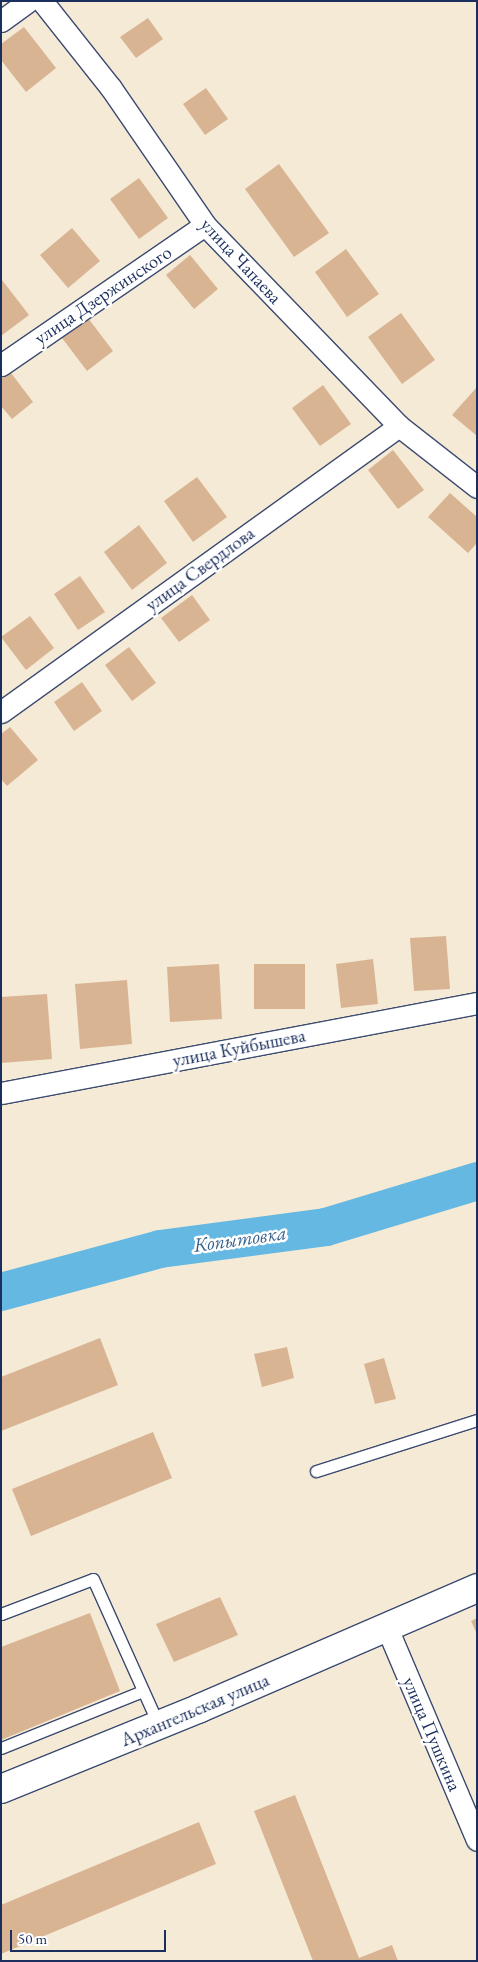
<!DOCTYPE html>
<meta charset="utf-8">
<style>
body{margin:0}
#map{position:relative;width:478px;height:1962px;overflow:hidden;background:#f4ead6;font-family:"EB Garamond",serif}
div>[style]{position:absolute}
.river>*{height:38px;margin:-19px;padding:0 19px;transform-origin:19px;border-radius:19px;background:#65b8e1}
.building>*{inset:0;background:#d9b493}
.roads{filter:drop-shadow(1px 0 #3c4b70) drop-shadow(-1px 0 #3c4b70) drop-shadow(0 1px #3c4b70) drop-shadow(0 -1px #3c4b70)}
.service>*{height:11px;margin:-5.5px;padding:0 5.5px;transform-origin:5.5px;border-radius:5.5px;background:#fff}
.minor>*{height:21px;margin:-10.5px;padding:0 10.5px;transform-origin:10.5px;border-radius:10.5px;background:#fff}
.primary>*{height:28px;margin:-14px;padding:0 14px;transform-origin:14px;border-radius:14px;background:#fff}
span{translate:-50% -50%;white-space:nowrap;text-align:center;line-height:1.15;-webkit-text-stroke:5px #fff;paint-order:stroke}
.street-label{font-size:19px;color:#1b2f5e}
.water-label{font-size:20px;color:#355f8c;font-style:italic}
.frame{position:absolute;inset:0;border:2px solid #1b2f5e;pointer-events:none}
.scale{position:absolute;left:10px;top:1930px;width:156px;height:22px;box-sizing:border-box;border:2px solid #1b2f5e;border-top:0;padding-left:6px;font-size:15px;line-height:18px;white-space:nowrap;color:#1b2f5e;-webkit-text-stroke:4px #fff;paint-order:stroke}
</style>
<div id="map">
<div class="river">
<div style="left:1px;top:1292px;width:165px;rotate:-15.1deg"></div>
<div style="left:160px;top:1249px;width:167px;rotate:-7.5deg"></div>
<div style="left:326px;top:1227px;width:158px;rotate:-16.9deg"></div>
</div>
<div class="building">
<div style="clip-path:polygon(148px 18px,163px 39px,136px 58px,120px 37px)"></div>
<div style="clip-path:polygon(24px 27px,56px 68px,26px 92px,1px 60px,1px 44px)"></div>
<div style="clip-path:polygon(206px 88px,228px 119px,205px 135px,183px 104px)"></div>
<div style="clip-path:polygon(279px 164px,329px 233px,294px 257px,245px 189px)"></div>
<div style="clip-path:polygon(139px 178px,168px 218px,139px 239px,110px 199px)"></div>
<div style="clip-path:polygon(72px 228px,100px 261px,68px 288px,40px 255px)"></div>
<div style="clip-path:polygon(346px 249px,379px 294px,347px 317px,315px 272px)"></div>
<div style="clip-path:polygon(190px 255px,218px 289px,194px 309px,166px 275px)"></div>
<div style="clip-path:polygon(2px 280px,29px 315px,1px 336px,1px 281px)"></div>
<div style="clip-path:polygon(401px 313px,435px 360px,402px 384px,368px 337px)"></div>
<div style="clip-path:polygon(85px 314px,113px 351px,87px 371px,59px 334px)"></div>
<div style="clip-path:polygon(8px 369px,33px 402px,12px 419px,1px 406px,1px 374px)"></div>
<div style="clip-path:polygon(323px 385px,351px 424px,320px 446px,292px 408px)"></div>
<div style="clip-path:polygon(477px 387px,477px 436px,452px 415px)"></div>
<div style="clip-path:polygon(393px 450px,424px 490px,398px 509px,368px 470px)"></div>
<div style="clip-path:polygon(197px 477px,227px 517px,193px 542px,164px 501px)"></div>
<div style="clip-path:polygon(450px 493px,477px 517px,477px 543px,468px 553px,428px 517px)"></div>
<div style="clip-path:polygon(139px 525px,167px 563px,132px 590px,104px 552px)"></div>
<div style="clip-path:polygon(80px 576px,105px 612px,78px 630px,54px 594px)"></div>
<div style="clip-path:polygon(192px 595px,210px 620px,179px 642px,161px 618px)"></div>
<div style="clip-path:polygon(30px 616px,54px 648px,26px 670px,1px 637px)"></div>
<div style="clip-path:polygon(129px 647px,156px 683px,132px 701px,105px 665px)"></div>
<div style="clip-path:polygon(82px 682px,102px 711px,74px 731px,54px 702px)"></div>
<div style="clip-path:polygon(10px 727px,38px 760px,7px 786px,1px 779px,1px 734px)"></div>
<div style="clip-path:polygon(446px 936px,450px 989px,414px 991px,410px 938px)"></div>
<div style="clip-path:polygon(373px 959px,378px 1004px,341px 1008px,336px 964px)"></div>
<div style="clip-path:polygon(219px 964px,222px 1019px,170px 1022px,167px 967px)"></div>
<div style="clip-path:polygon(254px 964px,305px 964px,305px 1009px,254px 1009px)"></div>
<div style="clip-path:polygon(127px 980px,132px 1044px,80px 1049px,75px 984px)"></div>
<div style="clip-path:polygon(47px 994px,52px 1059px,1px 1063px,1px 997px)"></div>
<div style="clip-path:polygon(100px 1338px,118px 1385px,1px 1431px,1px 1377px)"></div>
<div style="clip-path:polygon(287px 1347px,294px 1378px,262px 1387px,254px 1354px)"></div>
<div style="clip-path:polygon(384px 1358px,396px 1399px,375px 1404px,364px 1364px)"></div>
<div style="clip-path:polygon(153px 1432px,172px 1478px,31px 1536px,12px 1489px)"></div>
<div style="clip-path:polygon(220px 1597px,238px 1635px,174px 1662px,156px 1624px)"></div>
<div style="clip-path:polygon(90px 1613px,120px 1691px,1px 1740px,1px 1647px)"></div>
<div style="clip-path:polygon(477px 1618px,477px 1634px,471px 1621px)"></div>
<div style="clip-path:polygon(295px 1795px,359px 1958px,392px 1945px,398px 1961px,313px 1961px,254px 1811px)"></div>
<div style="clip-path:polygon(199px 1822px,216px 1864px,1px 1954px,1px 1905px)"></div>
</div>
<div class="roads">
<div class="service">
<div style="left:316px;top:1471px;width:169px;rotate:-17.6deg"></div>
<div style="left:1px;top:1614px;width:98px;rotate:-20.8deg"></div>
<div style="left:93px;top:1579px;width:161px;rotate:65.8deg"></div>
<div style="left:1px;top:1748px;width:153px;rotate:-21.9deg"></div>
</div>
<div class="minor">
<div style="left:42px;top:1px;width:111px;rotate:51.6deg"></div>
<div style="left:111px;top:88px;width:166px;rotate:55.5deg"></div>
<div style="left:205px;top:225px;width:279px;rotate:46deg"></div>
<div style="left:399px;top:426px;width:99px;rotate:38deg"></div>
<div style="left:1px;top:21px;width:34px;rotate:-36deg"></div>
<div style="left:1px;top:365px;width:247px;rotate:-34.5deg"></div>
<div style="left:1px;top:712px;width:490px;rotate:-35.7deg"></div>
<div style="left:1px;top:1093px;width:484px;rotate:-10.7deg"></div>
<div style="left:387px;top:1628px;width:230px;rotate:67deg"></div>
</div>
<div class="primary">
<div style="left:1px;top:1789px;width:215px;rotate:-22.1deg"></div>
<div style="left:200px;top:1708px;width:302px;rotate:-23.4deg"></div>
</div>
</div>
<div class="street-label">
<span style="left:241px;top:261px;rotate:47deg">улица Чапаева</span>
<span style="left:103px;top:295px;rotate:-34deg">улица Дзержинского</span>
<span style="left:200px;top:569px;rotate:-36deg">улица Свердлова</span>
<span style="left:239px;top:1048px;rotate:-11deg">улица Куйбышева</span>
<span style="left:195px;top:1710px;rotate:-23deg">Архангельская улица</span>
<span style="left:432px;top:1734px;rotate:67deg">улица Пушкина</span>
</div>
<div class="water-label">
<span style="left:240px;top:1239px;rotate:-8deg">Копытовка</span>
</div>
<div class="frame"></div>
<div class="scale">50 m</div>
</div>
